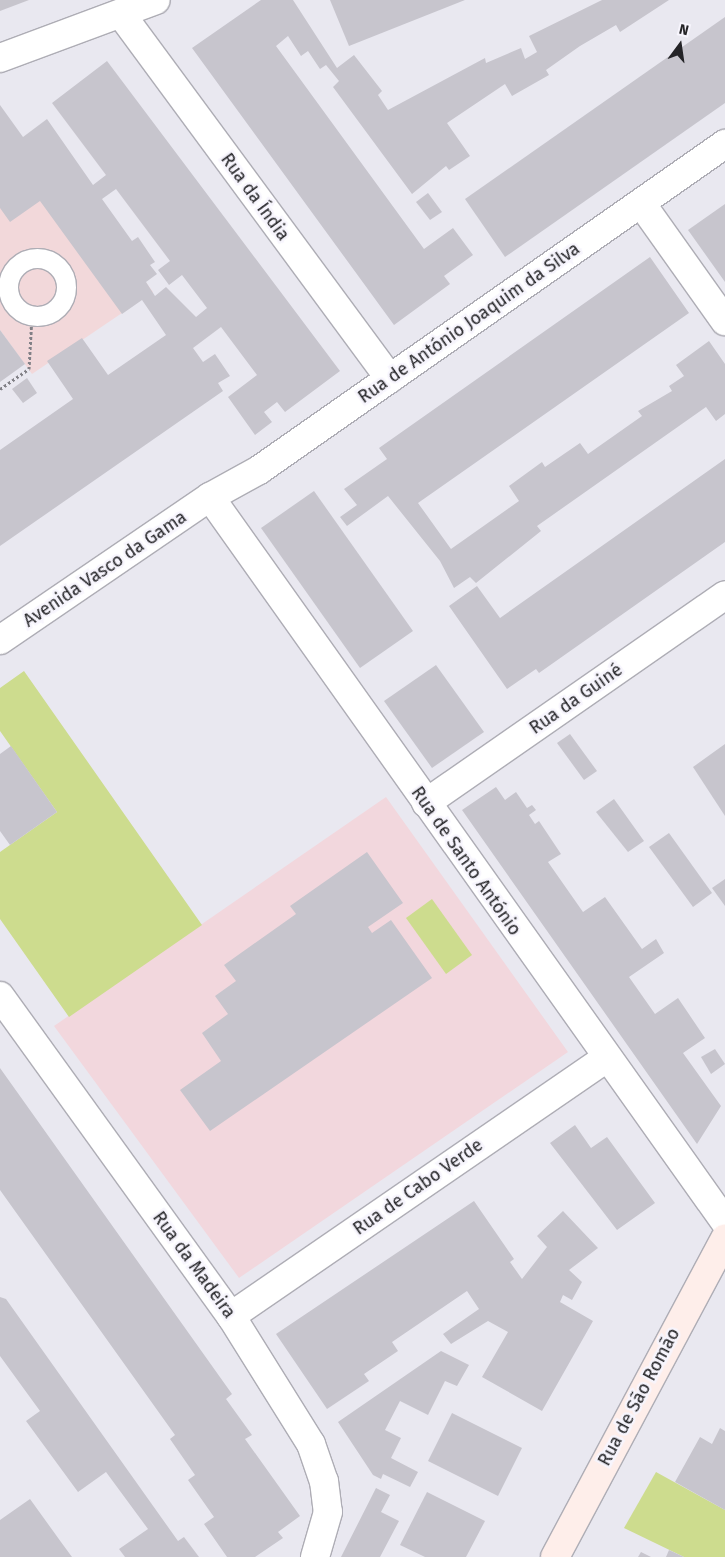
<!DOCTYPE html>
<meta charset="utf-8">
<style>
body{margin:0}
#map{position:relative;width:725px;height:1557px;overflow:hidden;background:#e9e8f0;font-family:"Fira Sans",sans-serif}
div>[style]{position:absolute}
.industrial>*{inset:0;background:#f2d8da}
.education>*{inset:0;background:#f2d7dd}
.green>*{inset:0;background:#cddc8e}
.building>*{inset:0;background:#c7c5cd}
.path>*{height:3px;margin-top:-1.5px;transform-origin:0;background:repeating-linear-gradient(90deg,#818086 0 2.5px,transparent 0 5px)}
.roads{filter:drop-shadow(1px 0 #aeadb5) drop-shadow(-1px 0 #aeadb5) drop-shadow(0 1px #aeadb5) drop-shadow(0 -1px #aeadb5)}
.lane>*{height:19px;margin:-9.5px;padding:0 9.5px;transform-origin:9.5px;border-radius:9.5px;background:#fff}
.lane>.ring{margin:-9.5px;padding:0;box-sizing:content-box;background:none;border:19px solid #fff;border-radius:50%}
.street>*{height:28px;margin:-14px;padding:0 14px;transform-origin:14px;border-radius:14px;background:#fff}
.secondary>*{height:28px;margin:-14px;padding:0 14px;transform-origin:14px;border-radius:14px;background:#feeeea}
span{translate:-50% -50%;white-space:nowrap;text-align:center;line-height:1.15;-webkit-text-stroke:5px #f7f5fd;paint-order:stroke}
.street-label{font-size:18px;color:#242427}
.north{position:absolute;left:655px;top:20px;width:50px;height:50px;-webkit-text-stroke:4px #f7f5fd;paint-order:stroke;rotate:14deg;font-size:14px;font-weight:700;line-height:20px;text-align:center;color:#242427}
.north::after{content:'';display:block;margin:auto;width:18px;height:22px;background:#242427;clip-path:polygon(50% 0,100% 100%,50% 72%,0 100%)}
</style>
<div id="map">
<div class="industrial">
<div style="clip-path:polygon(0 145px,131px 262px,153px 292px,32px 374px,0 330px)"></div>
</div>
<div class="education">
<div style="clip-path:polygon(386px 797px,568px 1052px,239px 1278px,54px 1026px)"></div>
</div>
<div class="green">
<div style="clip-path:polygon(24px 671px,202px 925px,69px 1017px,0 919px,0 852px,57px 812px,0 731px,0 688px)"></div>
<div style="clip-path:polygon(432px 899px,472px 955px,446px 974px,406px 918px)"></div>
<div style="clip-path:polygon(656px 1472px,725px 1510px,725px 1557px,684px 1557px,624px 1528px)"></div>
</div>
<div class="building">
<div style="clip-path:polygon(0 0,29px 0,0 11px)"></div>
<div style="clip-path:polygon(261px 0,293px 0,337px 68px,354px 55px,382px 91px,378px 95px,388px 110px,485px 58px,486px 63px,521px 48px,525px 59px,537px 52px,529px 36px,602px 0,669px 0,620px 32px,616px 25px,580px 46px,546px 70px,549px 75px,512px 96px,505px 84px,447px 123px,470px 156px,449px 170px,446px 166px,412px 194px,333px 87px,339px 81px,326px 65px,320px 69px,308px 51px,301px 56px,288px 36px,276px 46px,424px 249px,453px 228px,473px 255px,444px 276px,450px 284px,394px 325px,192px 48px)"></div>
<div style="clip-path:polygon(330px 0,465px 0,349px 46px)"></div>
<div style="clip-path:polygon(725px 17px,725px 103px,505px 257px,465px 199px)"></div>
<div style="clip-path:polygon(evenodd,107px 61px,340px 371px,285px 412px,277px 402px,264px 412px,272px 422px,255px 435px,228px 397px,257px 375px,221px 327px,193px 348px,203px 362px,215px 354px,230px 376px,218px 383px,223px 391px,0 546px,0 450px,73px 399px,47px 361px,82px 338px,108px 375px,166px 335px,142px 300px,122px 314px,40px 201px,10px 222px,0 208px,0 105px,23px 137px,47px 119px,93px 185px,106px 175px,52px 103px,107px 61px,116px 189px,170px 261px,158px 270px,169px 285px,182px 275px,207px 308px,196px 317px,166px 287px,155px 296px,146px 282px,157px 274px,150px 265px,155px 262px,138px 237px,132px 241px,102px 199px,116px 189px)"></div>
<div style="clip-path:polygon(428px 193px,442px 212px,430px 220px,416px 202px)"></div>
<div style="clip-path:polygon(725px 204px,725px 282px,688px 230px)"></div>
<div style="clip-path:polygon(650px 257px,689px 313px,418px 503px,451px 549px,519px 501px,509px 486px,542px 462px,545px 467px,580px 443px,588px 454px,642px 416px,638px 411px,672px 391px,669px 386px,684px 376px,676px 365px,709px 341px,725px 364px,725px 414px,716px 421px,706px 407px,537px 526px,541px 531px,476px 583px,470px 577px,454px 588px,440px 561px,388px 496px,347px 526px,340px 517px,357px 505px,344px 489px,387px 459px,379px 448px)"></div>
<div style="clip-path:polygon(0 330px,25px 364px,0 382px)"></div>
<div style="clip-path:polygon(27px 378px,37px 393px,23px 403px,12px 389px)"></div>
<div style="clip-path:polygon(725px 459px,725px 542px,539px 673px,536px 669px,507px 689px,449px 606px,477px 586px,500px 618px)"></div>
<div style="clip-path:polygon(314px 491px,413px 631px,360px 668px,261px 528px)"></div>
<div style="clip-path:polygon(436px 665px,484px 732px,432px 768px,384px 701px)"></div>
<div style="clip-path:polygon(570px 734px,597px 771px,584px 780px,557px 743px)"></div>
<div style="clip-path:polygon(725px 744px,725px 816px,693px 767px)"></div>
<div style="clip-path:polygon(11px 746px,57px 812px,10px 845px,0 831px,0 754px)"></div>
<div style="clip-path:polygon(496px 787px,505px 800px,516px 792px,527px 808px,532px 805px,536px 810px,529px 815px,535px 824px,539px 821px,561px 854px,548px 862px,583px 912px,605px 897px,642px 949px,656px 939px,664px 953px,629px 977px,655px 1014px,678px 998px,705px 1038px,683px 1053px,721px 1106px,697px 1144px,462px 810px)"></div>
<div style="clip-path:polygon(614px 799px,644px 841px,628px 852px,596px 812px)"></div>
<div style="clip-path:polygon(669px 833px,712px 893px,693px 907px,649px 847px)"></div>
<div style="clip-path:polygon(367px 852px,403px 903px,368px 927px,372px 933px,391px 920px,432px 978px,210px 1131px,180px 1090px,221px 1061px,202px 1033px,228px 1014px,215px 996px,236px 981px,224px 965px,296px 914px,290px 906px)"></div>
<div style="clip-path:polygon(725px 879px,725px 906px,712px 888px)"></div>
<div style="clip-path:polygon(715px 1049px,725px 1064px,711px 1074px,701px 1057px)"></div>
<div style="clip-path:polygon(0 1068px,232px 1394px,226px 1399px,252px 1435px,245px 1439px,300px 1516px,278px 1532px,283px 1538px,255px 1557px,227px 1557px,204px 1524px,214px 1517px,188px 1480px,195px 1475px,170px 1439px,175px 1435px,0 1190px)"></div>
<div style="clip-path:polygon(575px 1125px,591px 1148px,607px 1137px,655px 1203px,617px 1230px,550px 1143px)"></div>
<div style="clip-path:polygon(474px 1201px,514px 1259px,510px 1262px,522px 1279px,547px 1247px,537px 1236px,563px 1211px,598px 1248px,569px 1270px,582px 1282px,572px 1300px,563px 1295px,560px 1302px,593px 1321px,542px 1411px,482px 1377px,508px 1332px,488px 1321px,451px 1344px,443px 1334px,479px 1309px,467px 1291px,392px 1342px,398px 1351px,364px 1374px,369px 1381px,327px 1409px,276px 1334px)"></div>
<div style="clip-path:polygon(0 1297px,6px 1299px,178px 1541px,184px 1537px,199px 1557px,125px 1557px,119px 1549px,148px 1529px,106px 1472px,78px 1492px,26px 1421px,40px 1411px,0 1356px)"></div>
<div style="clip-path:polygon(441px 1351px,469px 1365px,457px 1386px,445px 1381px,428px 1415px,400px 1401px,385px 1430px,401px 1438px,391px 1458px,418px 1472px,410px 1487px,383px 1474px,381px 1479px,373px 1475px,338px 1422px)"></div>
<div style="clip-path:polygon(452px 1413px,522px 1448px,498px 1496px,428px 1461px)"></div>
<div style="clip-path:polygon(720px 1428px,725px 1431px,725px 1510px,675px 1482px,700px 1437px,712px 1444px)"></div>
<div style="clip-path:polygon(376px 1488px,390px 1495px,381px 1512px,399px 1521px,380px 1557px,341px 1557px)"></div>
<div style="clip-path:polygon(427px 1492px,485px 1521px,466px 1557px,425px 1557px,400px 1545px)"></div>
<div style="clip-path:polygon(30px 1499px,61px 1542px,72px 1557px,0 1557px,0 1520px)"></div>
<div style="clip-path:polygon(669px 1550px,684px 1557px,666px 1557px)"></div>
<div style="clip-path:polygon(641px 1552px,651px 1557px,638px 1557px)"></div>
</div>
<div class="path">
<div style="left:0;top:389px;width:35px;rotate:-35deg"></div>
<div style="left:29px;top:369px;width:54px;rotate:-86.8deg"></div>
</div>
<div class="roads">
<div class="lane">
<div class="ring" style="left:8px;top:258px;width:39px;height:39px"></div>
</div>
<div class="street">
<div style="left:121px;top:14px;width:453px;rotate:53.6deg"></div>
<div style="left:0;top:58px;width:166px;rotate:-20.4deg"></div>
<div style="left:641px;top:203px;width:145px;rotate:54.6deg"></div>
<div style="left:210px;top:497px;width:889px;rotate:54.61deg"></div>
<div style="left:0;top:640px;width:254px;rotate:-34.3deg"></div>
<div style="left:210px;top:497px;width:56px;rotate:-28.9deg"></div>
<div style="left:259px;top:470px;width:569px;rotate:-34.98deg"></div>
<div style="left:426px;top:803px;width:364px;rotate:-34.8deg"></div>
<div style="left:0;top:996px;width:395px;rotate:54.2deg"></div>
<div style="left:231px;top:1316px;width:151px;rotate:58deg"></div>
<div style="left:311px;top:1444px;width:39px;rotate:71deg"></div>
<div style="left:324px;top:1481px;width:31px;rotate:83deg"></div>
<div style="left:328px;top:1512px;width:47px;rotate:106.1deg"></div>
<div style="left:231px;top:1316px;width:455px;rotate:-34.5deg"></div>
</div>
<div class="secondary">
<div style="left:555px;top:1557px;width:361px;rotate:-61.9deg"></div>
</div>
</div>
<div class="street-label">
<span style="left:255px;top:197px;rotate:54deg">Rua da Índia</span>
<span style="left:469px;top:323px;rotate:-35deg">Rua de António Joaquim da Silva</span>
<span style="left:105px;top:569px;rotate:-34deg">Avenida Vasco da Gama</span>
<span style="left:576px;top:699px;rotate:-35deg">Rua da Guiné</span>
<span style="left:466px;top:861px;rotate:55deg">Rua de Santo António</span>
<span style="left:418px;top:1187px;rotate:-35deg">Rua de Cabo Verde</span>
<span style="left:194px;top:1265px;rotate:54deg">Rua da Madeira</span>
<span style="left:639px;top:1397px;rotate:-62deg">Rua de São Romão</span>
</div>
<div class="north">N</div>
</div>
